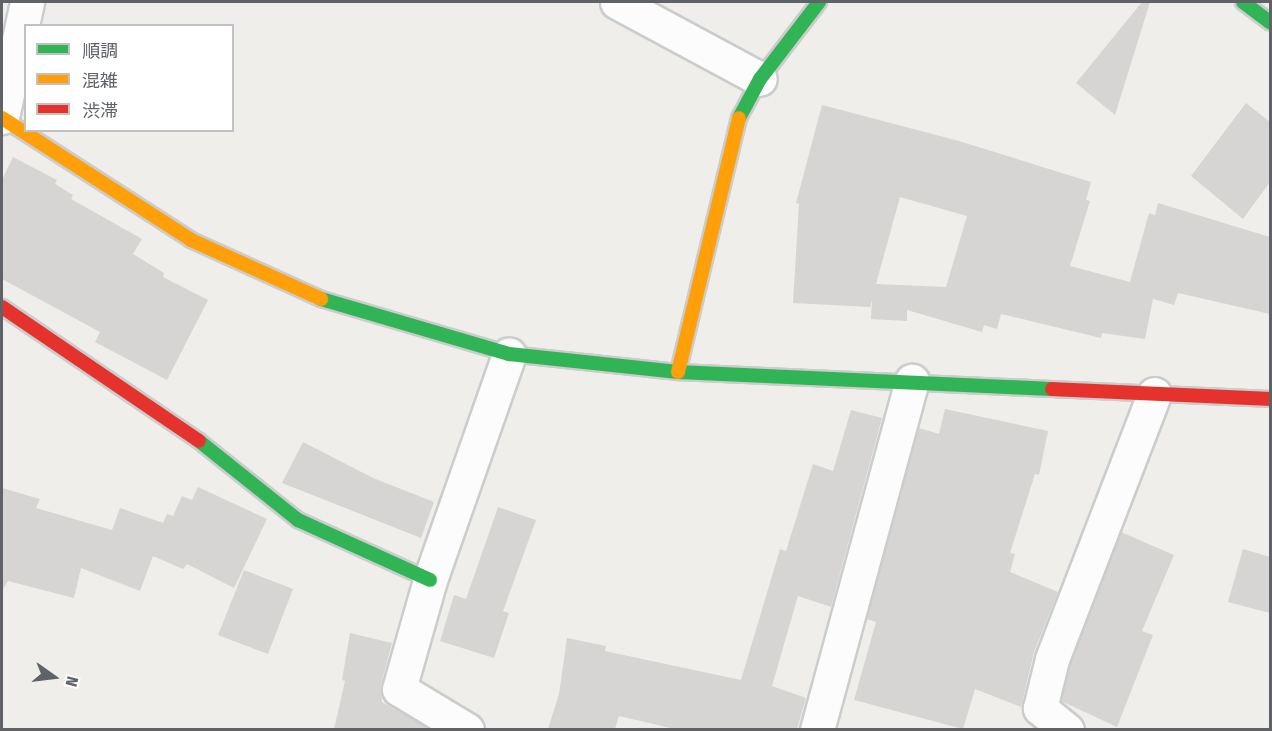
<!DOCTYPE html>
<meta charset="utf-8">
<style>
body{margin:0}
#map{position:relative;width:1272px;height:731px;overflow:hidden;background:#efeeea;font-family:"Fira Sans Condensed","Noto Sans JP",sans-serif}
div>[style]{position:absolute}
.building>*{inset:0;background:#d6d5d3}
.roads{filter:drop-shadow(2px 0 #cbcccc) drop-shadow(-2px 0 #cbcccc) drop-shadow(0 2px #cbcccc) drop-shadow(0 -2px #cbcccc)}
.street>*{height:33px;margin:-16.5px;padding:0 16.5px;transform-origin:16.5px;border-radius:16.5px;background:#fdfcfc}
.fast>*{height:14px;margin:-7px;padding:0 7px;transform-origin:7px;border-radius:7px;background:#30b455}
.slow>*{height:14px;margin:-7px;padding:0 7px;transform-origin:7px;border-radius:7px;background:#ff9f0a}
.jam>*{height:14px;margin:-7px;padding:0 7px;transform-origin:7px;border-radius:7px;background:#e5322d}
span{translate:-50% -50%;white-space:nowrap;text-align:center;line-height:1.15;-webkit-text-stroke:4.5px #fff;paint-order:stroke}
.frame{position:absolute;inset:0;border:3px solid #5f6368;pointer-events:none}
.legend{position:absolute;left:24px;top:24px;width:210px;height:108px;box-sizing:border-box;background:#fff;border:2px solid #bfc1c3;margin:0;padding:8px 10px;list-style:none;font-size:18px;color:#5f6368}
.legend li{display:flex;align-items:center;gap:12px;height:30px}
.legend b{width:30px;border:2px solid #bfc1c3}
.north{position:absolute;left:24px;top:647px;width:60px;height:60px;-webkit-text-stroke:4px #fff;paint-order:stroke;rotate:104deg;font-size:16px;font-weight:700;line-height:24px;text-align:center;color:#5f6368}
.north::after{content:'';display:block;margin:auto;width:21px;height:27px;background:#5f6368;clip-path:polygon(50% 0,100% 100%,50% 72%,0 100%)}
</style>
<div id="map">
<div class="building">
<div style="clip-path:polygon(1142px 2px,1150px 2px,1115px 115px,1076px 83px)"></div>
<div style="clip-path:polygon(1246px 103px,1270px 122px,1270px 182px,1243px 219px,1191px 176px)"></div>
<div style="clip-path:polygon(evenodd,822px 105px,959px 141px,1091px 182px,1086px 200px,1090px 201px,1070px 266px,1130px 282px,1149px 213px,1155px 215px,1158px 203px,1270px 237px,1270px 314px,1178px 293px,1174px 305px,1153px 299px,1145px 339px,1102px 333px,1101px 338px,1001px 314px,997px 329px,984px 325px,982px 332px,907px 310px,907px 321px,871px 319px,872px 300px,870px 307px,793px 303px,799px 204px,796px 203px,822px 105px,900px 197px,967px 216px,946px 287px,876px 284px,900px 197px)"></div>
<div style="clip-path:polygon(13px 157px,57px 180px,55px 184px,73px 195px,71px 199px,142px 239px,133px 254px,164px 273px,163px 277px,208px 300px,167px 380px,95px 342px,100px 332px,2px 279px,2px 180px)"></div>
<div style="clip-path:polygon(945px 409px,1048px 431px,1039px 475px,1035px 474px,1010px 553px,1015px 554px,1010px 572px,1058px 592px,1034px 652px,1021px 707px,975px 689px,963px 729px,854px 700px,876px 622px,867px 619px,919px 428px,939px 434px)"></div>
<div style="clip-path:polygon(851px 410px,882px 418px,831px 607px,798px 596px,772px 686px,806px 698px,797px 729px,675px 729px,619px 716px,615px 729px,548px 729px,559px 694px,567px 638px,606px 646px,605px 651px,741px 680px,780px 549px,786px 551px,813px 464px,833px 471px)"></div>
<div style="clip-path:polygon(303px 442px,373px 478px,434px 502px,421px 538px,282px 483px)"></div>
<div style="clip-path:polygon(198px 487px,267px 519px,234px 588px,187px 564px,183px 569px,153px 556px,140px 591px,81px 568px,74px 598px,8px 581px,2px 591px,2px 488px,40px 499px,36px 508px,112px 530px,120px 508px,163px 523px,167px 514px,173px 516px,182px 496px,192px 500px)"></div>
<div style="clip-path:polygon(498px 507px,536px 520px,503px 611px,509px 613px,494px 658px,440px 641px,454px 595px,466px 599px)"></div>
<div style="clip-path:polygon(1121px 532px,1174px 555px,1142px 631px,1153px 635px,1117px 727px,1061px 701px,1070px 665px)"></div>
<div style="clip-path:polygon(1243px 549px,1270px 557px,1270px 613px,1228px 602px)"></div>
<div style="clip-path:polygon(244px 570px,293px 589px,268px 654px,218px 635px)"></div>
<div style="clip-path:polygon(350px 633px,392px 643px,381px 684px,382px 702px,430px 729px,334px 729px,345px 681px,342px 680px)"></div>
</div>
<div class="roads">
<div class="street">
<div style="left:617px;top:2px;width:162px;rotate:28.3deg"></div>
<div style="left:2px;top:117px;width:118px;rotate:-77.7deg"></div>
<div style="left:467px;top:730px;width:79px;rotate:-148.9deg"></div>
<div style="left:399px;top:689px;width:113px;rotate:-74.1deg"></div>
<div style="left:430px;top:580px;width:239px;rotate:-70.7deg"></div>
<div style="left:817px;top:730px;width:362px;rotate:-74.8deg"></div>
<div style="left:1067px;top:730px;width:35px;rotate:-141deg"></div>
<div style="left:1040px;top:708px;width:50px;rotate:-76.2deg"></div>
<div style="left:1052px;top:659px;width:284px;rotate:-68.9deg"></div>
</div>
<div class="fast">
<div style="left:1243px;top:2px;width:34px;rotate:37deg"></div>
<div style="left:739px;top:118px;width:44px;rotate:-61.7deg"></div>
<div style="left:760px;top:79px;width:97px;rotate:-52.5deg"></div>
<div style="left:321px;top:299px;width:196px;rotate:16.3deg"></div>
<div style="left:509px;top:354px;width:170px;rotate:6.1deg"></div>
<div style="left:678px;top:372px;width:374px;rotate:2.6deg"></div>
<div style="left:199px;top:441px;width:127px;rotate:38.6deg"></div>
<div style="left:298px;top:520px;width:145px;rotate:24.4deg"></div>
</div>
<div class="slow">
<div style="left:2px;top:118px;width:225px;rotate:32.8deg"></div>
<div style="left:191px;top:240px;width:143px;rotate:24.4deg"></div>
<div style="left:678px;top:372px;width:261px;rotate:-76.5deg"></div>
</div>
<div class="jam">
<div style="left:2px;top:307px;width:238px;rotate:34.2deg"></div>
<div style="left:1052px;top:389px;width:218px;rotate:2.6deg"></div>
</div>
</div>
<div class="frame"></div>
<ul class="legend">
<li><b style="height:8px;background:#30b455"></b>順調</li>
<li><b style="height:8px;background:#ff9f0a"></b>混雑</li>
<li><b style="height:8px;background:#e5322d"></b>渋滞</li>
</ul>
<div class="north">N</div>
</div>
